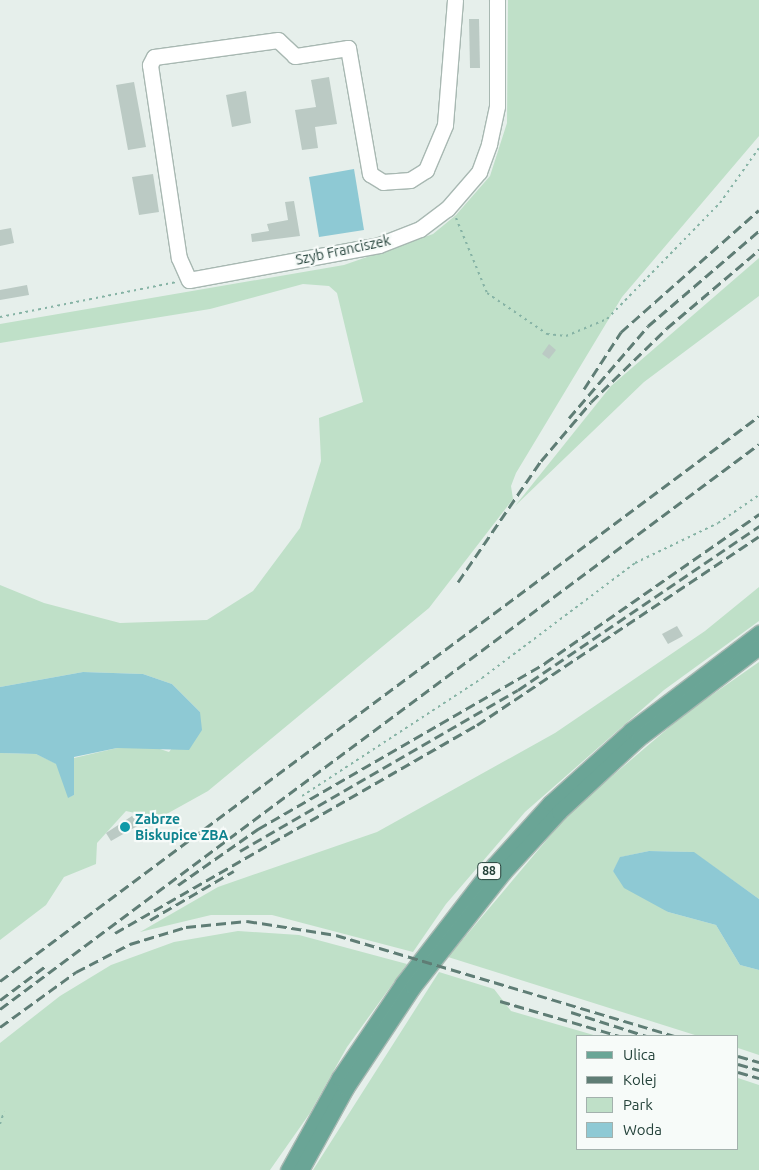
<!DOCTYPE html>
<style>
body{margin:0}
#map{position:relative;width:759px;height:1170px;overflow:hidden;background:#e6efeb;font-family:Ubuntu,sans-serif}
div>[style]{position:absolute}
.green>*{inset:0;background:#bfe0c8}
.water>*{inset:0;background:#8ec9d4}
.building>*{inset:0;background:#bbcac4}
.path>*{height:2px;margin-top:-1px;transform-origin:0;background:repeating-linear-gradient(90deg,#86b3a5 0 2.5px,transparent 0 6.5px)}
.roads{filter:drop-shadow(1px 0 #a8b8b2) drop-shadow(-1px 0 #a8b8b2) drop-shadow(0 1px #a8b8b2) drop-shadow(0 -1px #a8b8b2)}
.minor>*{height:15px;margin:-7.5px;padding:0 7.5px;transform-origin:7.5px;border-radius:7.5px;background:#fff}
.major>*{height:15px;margin:-7.5px;padding:0 7.5px;transform-origin:7.5px;border-radius:7.5px;background:#6aa596}
.rail>*{height:3px;margin-top:-1.5px;transform-origin:0;background:repeating-linear-gradient(90deg,#5f7d75 0 10px,transparent 0 15px)}
.dots>*{width:14px;height:14px;translate:-50% -50%;box-sizing:border-box;border:2px solid #f7fbf9;border-radius:50%}
span{translate:-50% -50%;white-space:nowrap;text-align:center;line-height:1.15;-webkit-text-stroke:4.5px #f7fbf9;paint-order:stroke}
.shield-label span{padding:1px 4px;background:#f7fbf9;border:1px solid;border-radius:4px;-webkit-text-stroke-width:0}
.shield-label{font-size:12px;color:#24423a;font-weight:700}
.street-label{font-size:14px;color:#24423a}
.culture-label{font-size:14px;color:#0d838f;font-weight:700}
.left{translate:0 -50%;text-align:left}
.legend{position:absolute;left:576px;top:1035px;width:162px;height:115px;box-sizing:border-box;background:#f7fbf9;border:1px solid #a3b1ad;margin:0;padding:6px 9px;list-style:none;font-size:15px;color:#24423a}
.legend li{display:flex;align-items:center;gap:10px;height:25px}
.legend b{width:25px;border:1px solid #a3b1ad}
</style>
<div id="map">
<div class="green">
<div style="clip-path:polygon(508px 0,759px 0,759px 136px,622px 297px,516px 473px,511px 486px,513px 499px,429px 608px,208px 791px,145px 826px,135px 813px,126px 811px,97px 843px,96px 864px,64px 877px,46px 905px,0 940px,0 753px,36px 754px,57px 764px,69px 797px,74px 795px,74px 758px,117px 748px,151px 746px,169px 752px,200px 712px,172px 684px,143px 674px,83px 672px,0 687px,0 585px,44px 603px,120px 623px,207px 620px,253px 591px,300px 528px,321px 461px,319px 418px,363px 402px,337px 293px,329px 286px,303px 284px,210px 309px,0 343px,0 324px,344px 265px,433px 234px,456px 215px,490px 176px,507px 123px)"></div>
<div style="clip-path:polygon(759px 258px,759px 296px,644px 382px,515px 506px,611px 386px)"></div>
<div style="clip-path:polygon(759px 587px,759px 621px,664px 690px,525px 812px,446px 904px,413px 952px,272px 915px,211px 915px,140px 932px,218px 887px,377px 832px,555px 733px,705px 631px)"></div>
<div style="clip-path:polygon(759px 662px,759px 899px,693px 852px,649px 851px,621px 857px,613px 871px,668px 912px,716px 925px,740px 965px,759px 970px,759px 1055px,738px 1048px,738px 1036px,698px 1036px,448px 957px,571px 811px,686px 713px)"></div>
<div style="clip-path:polygon(238px 931px,299px 935px,407px 964px,347px 1047px,310px 1113px,270px 1170px,0 1170px,0 1043px,60px 996px,111px 965px,174px 942px)"></div>
<div style="clip-path:polygon(439px 972px,494px 989px,511px 1011px,597px 1036px,578px 1036px,578px 1149px,738px 1149px,738px 1078px,759px 1085px,759px 1170px,313px 1170px)"></div>
</div>
<div class="water">
<div style="clip-path:polygon(354px 169px,364px 230px,319px 237px,309px 177px)"></div>
<div style="clip-path:polygon(83px 672px,143px 674px,172px 684px,200px 712px,202px 730px,189px 750px,117px 748px,74px 757px,74px 795px,68px 798px,56px 764px,36px 754px,0 753px,0 687px)"></div>
<div style="clip-path:polygon(649px 851px,694px 852px,759px 899px,759px 970px,740px 965px,716px 925px,668px 912px,624px 888px,613px 871px,620px 857px)"></div>
</div>
<div class="building">
<div style="clip-path:polygon(469px 19px,479px 19px,480px 68px,470px 68px)"></div>
<div style="clip-path:polygon(329px 77px,337px 124px,315px 127px,318px 148px,302px 150px,295px 110px,316px 107px,311px 80px)"></div>
<div style="clip-path:polygon(134px 82px,146px 147px,128px 150px,116px 85px)"></div>
<div style="clip-path:polygon(246px 91px,251px 123px,232px 127px,226px 95px)"></div>
<div style="clip-path:polygon(153px 174px,159px 212px,139px 215px,132px 177px)"></div>
<div style="clip-path:polygon(294px 201px,300px 236px,252px 242px,251px 234px,269px 231px,267px 224px,288px 220px,285px 202px)"></div>
<div style="clip-path:polygon(11px 228px,14px 243px,0 246px,0 230px)"></div>
<div style="clip-path:polygon(27px 285px,29px 295px,0 300px,0 290px)"></div>
<div style="clip-path:polygon(549px 344px,556px 350px,549px 359px,542px 354px)"></div>
<div style="clip-path:polygon(677px 626px,683px 636px,668px 644px,662px 634px)"></div>
<div style="clip-path:polygon(132px 816px,139px 825px,111px 841px,106px 833px)"></div>
</div>
<div class="path">
<div style="left:456px;top:218px;width:81px;rotate:67.5deg"></div>
<div style="left:487px;top:293px;width:73px;rotate:34.3deg"></div>
<div style="left:547px;top:334px;width:19px;rotate:6deg"></div>
<div style="left:566px;top:336px;width:44px;rotate:-22.5deg"></div>
<div style="left:607px;top:319px;width:162px;rotate:-45.8deg"></div>
<div style="left:720px;top:203px;width:67px;rotate:-54.7deg"></div>
<div style="left:0;top:317px;width:180px;rotate:-11.2deg"></div>
<div style="left:302px;top:796px;width:215px;rotate:-33.2deg"></div>
<div style="left:482px;top:678px;width:191px;rotate:-36.9deg"></div>
<div style="left:635px;top:563px;width:92px;rotate:-25.7deg"></div>
<div style="left:718px;top:523px;width:50px;rotate:-34.3deg"></div>
<div style="left:0;top:1124px;width:13px;rotate:-72deg"></div>
</div>
<div class="roads">
<div class="minor">
<div style="left:455px;top:0;width:125px;rotate:94.6deg"></div>
<div style="left:445px;top:125px;width:49px;rotate:112.9deg"></div>
<div style="left:426px;top:170px;width:19px;rotate:148deg"></div>
<div style="left:410px;top:180px;width:27px;rotate:176deg"></div>
<div style="left:383px;top:182px;width:15px;rotate:-148deg"></div>
<div style="left:370px;top:174px;width:128px;rotate:-99.9deg"></div>
<div style="left:348px;top:48px;width:54px;rotate:171.4deg"></div>
<div style="left:295px;top:56px;width:23px;rotate:-137deg"></div>
<div style="left:278px;top:40px;width:125px;rotate:172.2deg"></div>
<div style="left:154px;top:57px;width:9px;rotate:117deg"></div>
<div style="left:150px;top:65px;width:195px;rotate:81.5deg"></div>
<div style="left:179px;top:258px;width:24px;rotate:66deg"></div>
<div style="left:189px;top:280px;width:193px;rotate:-10.4deg"></div>
<div style="left:379px;top:245px;width:44px;rotate:-21.3deg"></div>
<div style="left:420px;top:229px;width:34px;rotate:-37deg"></div>
<div style="left:447px;top:209px;width:49px;rotate:-49.1deg"></div>
<div style="left:479px;top:172px;width:30px;rotate:-70deg"></div>
<div style="left:489px;top:144px;width:39px;rotate:-78deg"></div>
<div style="left:497px;top:106px;width:106px;rotate:-90deg"></div>
</div>
<div class="major">
<div style="left:288px;top:1170px;width:105px;rotate:-61deg"></div>
<div style="left:339px;top:1078px;width:115px;rotate:-56deg"></div>
<div style="left:403px;top:983px;width:148px;rotate:-52.4deg"></div>
<div style="left:493px;top:866px;width:85px;rotate:-47.9deg"></div>
<div style="left:550px;top:803px;width:109px;rotate:-42deg"></div>
<div style="left:631px;top:730px;width:161px;rotate:-37.2deg"></div>
<div style="left:301px;top:1170px;width:94px;rotate:-61.2deg"></div>
<div style="left:346px;top:1088px;width:121px;rotate:-56.4deg"></div>
<div style="left:413px;top:987px;width:145px;rotate:-51.7deg"></div>
<div style="left:503px;top:873px;width:83px;rotate:-47.4deg"></div>
<div style="left:559px;top:812px;width:108px;rotate:-42.7deg"></div>
<div style="left:638px;top:739px;width:152px;rotate:-37.2deg"></div>
</div>
</div>
<div class="rail">
<div style="left:584px;top:389px;width:68px;rotate:-57deg"></div>
<div style="left:621px;top:332px;width:184px;rotate:-41.5deg"></div>
<div style="left:569px;top:418px;width:121px;rotate:-49.3deg"></div>
<div style="left:648px;top:326px;width:146px;rotate:-40.6deg"></div>
<div style="left:458px;top:582px;width:147px;rotate:-55.6deg"></div>
<div style="left:541px;top:461px;width:77px;rotate:-49.7deg"></div>
<div style="left:591px;top:402px;width:106px;rotate:-44.2deg"></div>
<div style="left:667px;top:328px;width:121px;rotate:-40.3deg"></div>
<div style="left:240px;top:851px;width:321px;rotate:-30.1deg"></div>
<div style="left:518px;top:690px;width:292px;rotate:-34.2deg"></div>
<div style="left:178px;top:885px;width:98px;rotate:-35deg"></div>
<div style="left:258px;top:829px;width:332px;rotate:-30deg"></div>
<div style="left:545px;top:663px;width:261px;rotate:-34.8deg"></div>
<div style="left:150px;top:920px;width:97px;rotate:-30.3deg"></div>
<div style="left:115px;top:933px;width:418px;rotate:-29.9deg"></div>
<div style="left:477px;top:725px;width:339px;rotate:-33.8deg"></div>
<div style="left:0;top:981px;width:946px;rotate:-36.66deg"></div>
<div style="left:0;top:1000px;width:59px;rotate:-36.7deg"></div>
<div style="left:500px;top:1001px;width:125px;rotate:16.3deg"></div>
<div style="left:0;top:1009px;width:946px;rotate:-36.66deg"></div>
<div style="left:571px;top:1012px;width:79px;rotate:17.7deg"></div>
<div style="left:0;top:1027px;width:94px;rotate:-35.9deg"></div>
<div style="left:76px;top:972px;width:61px;rotate:-27.4deg"></div>
<div style="left:130px;top:944px;width:59px;rotate:-16.9deg"></div>
<div style="left:186px;top:927px;width:61px;rotate:-5.6deg"></div>
<div style="left:247px;top:921px;width:90px;rotate:8.9deg"></div>
<div style="left:336px;top:935px;width:353px;rotate:16.6deg"></div>
<div style="left:738px;top:1056px;width:22px;rotate:16deg"></div>
<div style="left:738px;top:1064px;width:22px;rotate:16deg"></div>
<div style="left:738px;top:1072px;width:22px;rotate:16deg"></div>
</div>
<div class="dots">
<div style="left:125px;top:827px;background:#0f9aa8"></div>
</div>
<div class="shield-label">
<span style="left:489px;top:871px">88</span>
</div>
<div class="street-label">
<span style="left:343px;top:250px;rotate:-12deg">Szyb Franciszek</span>
</div>
<div class="culture-label">
<span class="left" style="left:135px;top:827px">Zabrze<br>Biskupice ZBA</span>
</div>
<ul class="legend">
<li><b style="height:6px;background:#6aa596"></b>Ulica</li>
<li><b style="height:6px;background:#5f7d75"></b>Kolej</li>
<li><b style="height:14px;background:#bfe0c8"></b>Park</li>
<li><b style="height:14px;background:#8ec9d4"></b>Woda</li>
</ul>
</div>
